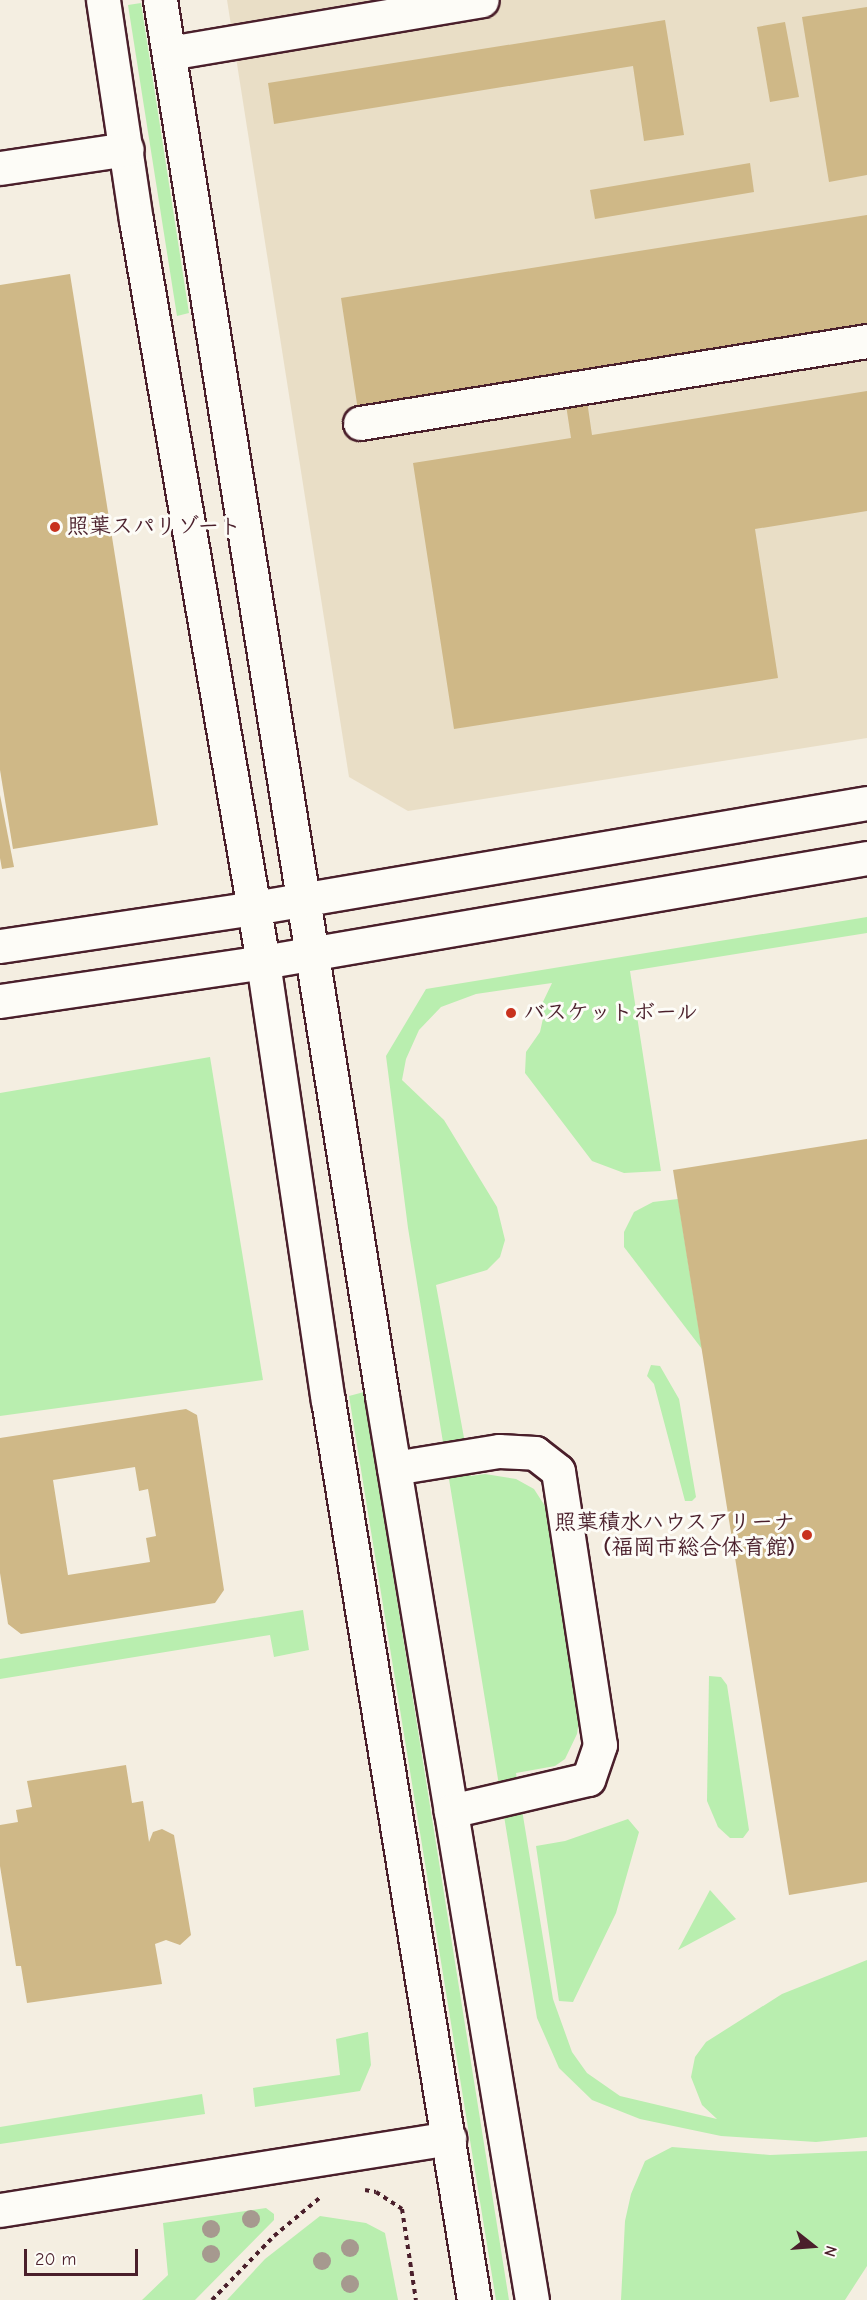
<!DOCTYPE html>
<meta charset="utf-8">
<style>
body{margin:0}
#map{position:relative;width:867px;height:2300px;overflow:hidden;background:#f4eee1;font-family:"Comic Neue","Klee One",sans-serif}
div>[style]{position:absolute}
.built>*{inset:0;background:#e9dec6}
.green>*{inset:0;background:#b9eeaf}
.building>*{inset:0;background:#cfb887}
.path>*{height:4px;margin-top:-2px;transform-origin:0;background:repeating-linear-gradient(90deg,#4a1f2b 0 4.5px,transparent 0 9px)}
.roads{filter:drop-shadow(2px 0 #4a1f2b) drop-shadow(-2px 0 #4a1f2b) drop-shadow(0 2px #4a1f2b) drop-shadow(0 -2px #4a1f2b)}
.minor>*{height:33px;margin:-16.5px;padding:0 16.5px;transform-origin:16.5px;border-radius:16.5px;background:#fdfcf7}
.trees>*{width:18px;height:18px;margin:-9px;border-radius:50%;background:#a6998f}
.dots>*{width:16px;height:16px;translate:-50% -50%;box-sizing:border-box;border:3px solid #fdfcf7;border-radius:50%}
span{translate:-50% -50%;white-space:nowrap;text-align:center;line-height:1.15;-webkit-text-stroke:6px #fdfcf7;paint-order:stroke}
.poi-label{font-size:22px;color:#4a1f2b;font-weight:700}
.left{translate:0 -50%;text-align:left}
.right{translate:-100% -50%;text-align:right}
.north{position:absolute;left:783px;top:2216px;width:60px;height:60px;-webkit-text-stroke:4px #fdfcf7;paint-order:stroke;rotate:107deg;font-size:16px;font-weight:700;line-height:24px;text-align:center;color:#4a1f2b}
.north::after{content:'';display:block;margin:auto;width:21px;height:27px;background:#4a1f2b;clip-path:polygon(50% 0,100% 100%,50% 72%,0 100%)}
.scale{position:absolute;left:24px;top:2249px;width:114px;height:27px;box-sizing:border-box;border:3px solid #4a1f2b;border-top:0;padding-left:8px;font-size:18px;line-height:21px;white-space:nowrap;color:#4a1f2b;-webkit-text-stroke:4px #fdfcf7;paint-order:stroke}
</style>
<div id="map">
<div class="built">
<div style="clip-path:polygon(227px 0,867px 0,867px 738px,408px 811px,349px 777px)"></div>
</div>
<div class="green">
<div style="clip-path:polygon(141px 3px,189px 313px,177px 316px,128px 5px)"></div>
<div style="clip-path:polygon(867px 917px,867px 933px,630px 971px,661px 1171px,624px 1173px,592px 1161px,525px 1073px,526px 1052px,540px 1032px,544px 1014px,541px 1006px,552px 983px,476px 994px,441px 1007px,419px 1030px,406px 1059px,402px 1080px,444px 1120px,497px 1207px,505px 1240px,500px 1257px,487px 1270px,436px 1285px,471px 1476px,485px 1474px,516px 1479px,534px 1489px,554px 1520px,581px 1707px,577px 1734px,565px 1759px,555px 1766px,516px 1773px,553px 1999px,572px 2052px,587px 2073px,620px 2096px,717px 2119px,702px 2105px,691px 2077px,695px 2057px,706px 2042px,782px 1994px,867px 1960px,867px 2137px,816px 2142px,721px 2136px,640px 2119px,592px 2100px,559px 2068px,537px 2018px,408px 1228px,386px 1056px,426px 989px)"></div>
<div style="clip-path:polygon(210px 1057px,263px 1380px,0 1416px,0 1093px)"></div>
<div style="clip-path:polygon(678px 1199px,702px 1349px,624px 1247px,624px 1232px,634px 1212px,653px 1202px)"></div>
<div style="clip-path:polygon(651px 1365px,660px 1366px,679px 1399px,696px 1497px,692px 1501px,685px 1501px,654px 1384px,647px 1376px)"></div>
<div style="clip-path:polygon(364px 1392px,364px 1393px,509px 2300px,496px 2300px,349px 1396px)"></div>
<div style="clip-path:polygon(303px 1610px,309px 1650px,274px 1657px,270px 1635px,0 1679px,0 1659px)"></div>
<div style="clip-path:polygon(709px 1676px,721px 1677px,727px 1685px,749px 1830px,743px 1838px,730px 1838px,718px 1827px,707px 1801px)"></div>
<div style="clip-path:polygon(628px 1819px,639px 1832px,616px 1913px,573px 2002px,559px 2001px,536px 1846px,565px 1841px)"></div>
<div style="clip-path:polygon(710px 1890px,736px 1919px,678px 1950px)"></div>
<div style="clip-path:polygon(368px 2032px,371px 2065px,360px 2091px,255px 2107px,253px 2088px,340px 2075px,336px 2039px)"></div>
<div style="clip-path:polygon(202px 2094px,205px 2114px,0 2144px,0 2127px)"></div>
<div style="clip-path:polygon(672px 2147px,770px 2155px,867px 2151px,867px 2266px,845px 2300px,621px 2300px,625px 2221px,631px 2194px,645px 2161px)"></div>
<div style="clip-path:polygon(266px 2208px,274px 2214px,274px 2220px,195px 2300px,142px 2300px,168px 2275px,163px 2223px)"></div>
<div style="clip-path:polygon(320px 2216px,366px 2223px,385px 2233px,398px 2300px,227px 2300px,265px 2259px)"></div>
</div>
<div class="building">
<div style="clip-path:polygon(867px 7px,867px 175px,829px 182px,802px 17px)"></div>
<div style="clip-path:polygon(665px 20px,684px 135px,644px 141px,633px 66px,274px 124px,268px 83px)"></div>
<div style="clip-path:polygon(785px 22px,799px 97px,770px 102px,757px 27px)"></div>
<div style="clip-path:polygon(750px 163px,754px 192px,595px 219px,590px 190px)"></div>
<div style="clip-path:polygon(867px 215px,867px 342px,585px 387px,592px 435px,867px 391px,867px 511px,755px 529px,778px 678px,454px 729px,413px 463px,571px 438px,563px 385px,359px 417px,341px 298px)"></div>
<div style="clip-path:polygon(70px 274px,158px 825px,13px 849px,0 770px,0 285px)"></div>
<div style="clip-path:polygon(0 795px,14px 867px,2px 869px,0 858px)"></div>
<div style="clip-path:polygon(867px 1139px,867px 1882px,789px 1895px,673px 1170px)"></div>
<div style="clip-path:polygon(evenodd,186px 1409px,197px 1415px,224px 1590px,215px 1603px,21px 1634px,8px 1624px,0 1573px,0 1438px,186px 1409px,135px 1467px,139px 1491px,148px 1489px,156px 1536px,146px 1538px,150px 1562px,68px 1575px,53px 1480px,135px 1467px)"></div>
<div style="clip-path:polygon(126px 1765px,132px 1803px,143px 1801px,149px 1842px,153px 1832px,162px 1829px,174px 1835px,191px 1935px,180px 1945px,166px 1940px,155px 1944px,162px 1984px,27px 2003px,21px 1966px,16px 1966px,0 1866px,0 1825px,18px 1822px,16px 1810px,32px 1807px,27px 1781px)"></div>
</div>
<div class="path">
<div style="left:365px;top:2190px;width:11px;rotate:10deg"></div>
<div style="left:376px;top:2192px;width:31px;rotate:33deg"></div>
<div style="left:402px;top:2209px;width:92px;rotate:81.3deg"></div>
<div style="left:212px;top:2300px;width:89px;rotate:-45.9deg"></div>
<div style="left:274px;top:2236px;width:62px;rotate:-39.8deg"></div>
</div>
<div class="roads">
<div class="minor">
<div style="left:103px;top:0;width:222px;rotate:81.5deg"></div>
<div style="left:136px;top:220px;width:753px;rotate:80.29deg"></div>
<div style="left:263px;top:962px;width:443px;rotate:81.6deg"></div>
<div style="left:328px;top:1400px;width:912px;rotate:80.79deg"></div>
<div style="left:160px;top:0;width:1414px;rotate:80.96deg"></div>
<div style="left:382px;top:1396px;width:916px;rotate:80.58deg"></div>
<div style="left:169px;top:53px;width:317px;rotate:-9.6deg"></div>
<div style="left:0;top:168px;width:128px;rotate:-8.5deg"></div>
<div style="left:360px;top:423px;width:514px;rotate:-9.19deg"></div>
<div style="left:0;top:946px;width:257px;rotate:-8.5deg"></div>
<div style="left:254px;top:908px;width:622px;rotate:-9.72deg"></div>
<div style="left:0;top:1001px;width:266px;rotate:-8.4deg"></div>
<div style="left:263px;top:962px;width:613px;rotate:-9.77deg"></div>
<div style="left:394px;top:1468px;width:106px;rotate:-9.2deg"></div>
<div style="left:499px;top:1451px;width:36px;rotate:3deg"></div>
<div style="left:535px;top:1453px;width:29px;rotate:38deg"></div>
<div style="left:558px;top:1471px;width:277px;rotate:81.3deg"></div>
<div style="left:600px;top:1745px;width:36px;rotate:109deg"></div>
<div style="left:588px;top:1779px;width:141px;rotate:166.9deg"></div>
<div style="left:0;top:2210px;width:455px;rotate:-9.1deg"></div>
</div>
</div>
<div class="trees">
<div style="left:251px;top:2219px"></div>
<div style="left:211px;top:2229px"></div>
<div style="left:350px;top:2248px"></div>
<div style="left:211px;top:2254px"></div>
<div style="left:322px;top:2261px"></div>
<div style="left:350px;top:2284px"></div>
</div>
<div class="dots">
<div style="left:55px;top:527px;background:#c8321e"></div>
<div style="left:511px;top:1013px;background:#c8321e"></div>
<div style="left:807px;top:1535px;background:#c8321e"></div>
</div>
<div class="poi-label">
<span class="left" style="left:67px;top:527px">照葉スパリゾート</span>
<span class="left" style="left:523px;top:1013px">バスケットボール</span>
<span class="right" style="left:795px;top:1535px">照葉積水ハウスアリーナ<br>(福岡市総合体育館)</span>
</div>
<div class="north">N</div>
<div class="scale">20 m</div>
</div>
